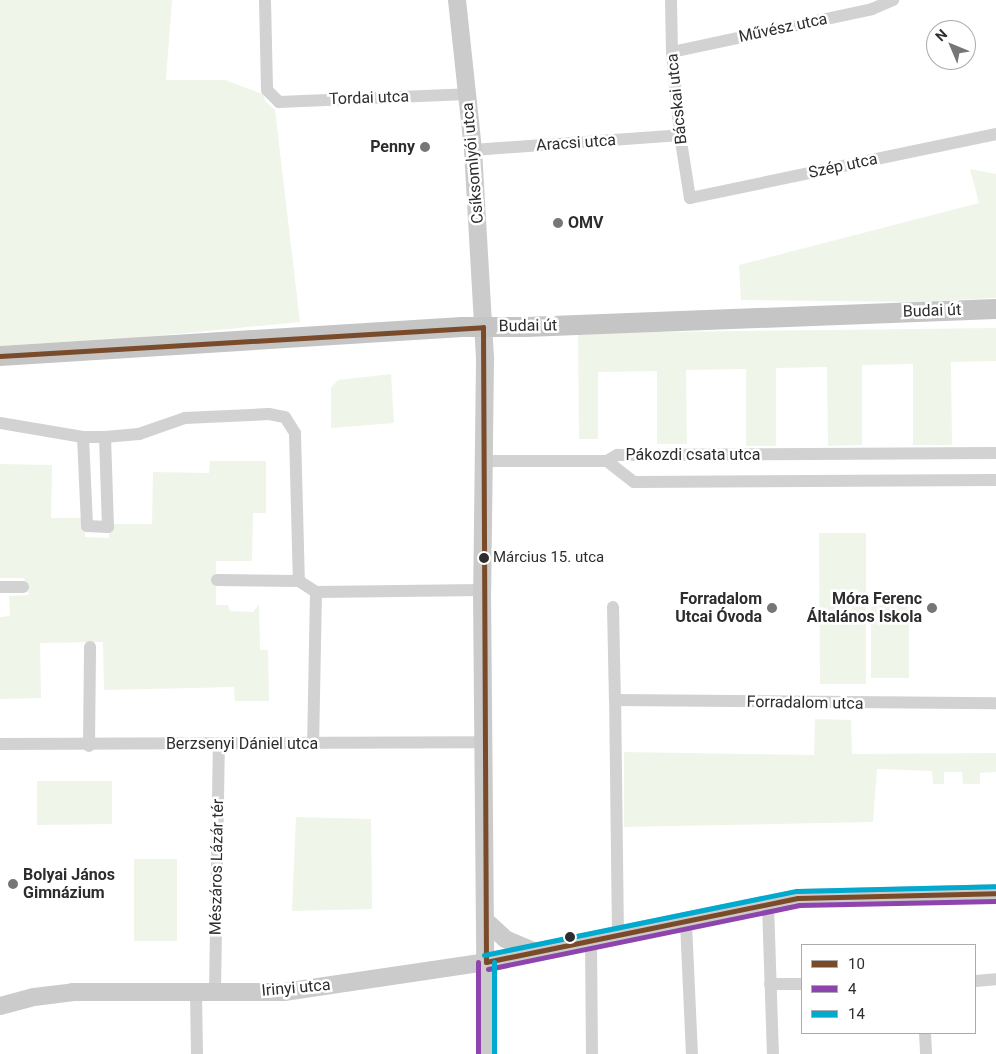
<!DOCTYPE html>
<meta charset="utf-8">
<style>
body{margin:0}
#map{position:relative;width:996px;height:1054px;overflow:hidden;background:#fff;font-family:Roboto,sans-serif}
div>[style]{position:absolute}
.green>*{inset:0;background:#f0f5ea}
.street>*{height:12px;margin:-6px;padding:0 6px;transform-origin:6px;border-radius:6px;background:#d2d2d2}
.secondary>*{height:18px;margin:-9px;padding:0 9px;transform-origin:9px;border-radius:9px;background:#cbcbcb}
.primary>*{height:20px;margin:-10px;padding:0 10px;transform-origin:10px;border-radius:10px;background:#c5c5c5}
.bus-1>*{height:5px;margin:-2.5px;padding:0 2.5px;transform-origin:2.5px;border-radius:2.5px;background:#7a4b2a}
.bus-2>*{height:5px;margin:-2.5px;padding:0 2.5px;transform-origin:2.5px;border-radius:2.5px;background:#8e44ad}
.bus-3>*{height:5px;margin:-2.5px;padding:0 2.5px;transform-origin:2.5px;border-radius:2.5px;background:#00a9ce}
.dots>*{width:14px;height:14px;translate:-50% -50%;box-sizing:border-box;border:2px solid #fff;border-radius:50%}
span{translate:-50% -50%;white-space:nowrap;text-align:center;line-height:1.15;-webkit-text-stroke:5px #fff;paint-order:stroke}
.bus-label{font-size:15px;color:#2d2d2d}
.left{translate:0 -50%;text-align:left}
.street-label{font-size:16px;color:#2d2d2d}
.poi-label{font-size:16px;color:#2d2d2d;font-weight:700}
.right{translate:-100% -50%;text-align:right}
.legend{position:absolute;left:801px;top:944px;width:175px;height:90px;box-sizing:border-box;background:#fff;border:1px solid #ababab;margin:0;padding:6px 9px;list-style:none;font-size:15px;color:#2d2d2d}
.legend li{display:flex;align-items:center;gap:10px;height:25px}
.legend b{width:25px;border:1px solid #ababab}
.north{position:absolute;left:926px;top:20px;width:50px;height:50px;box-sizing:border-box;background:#fff;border:1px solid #ababab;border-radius:50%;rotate:315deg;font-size:14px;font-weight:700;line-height:20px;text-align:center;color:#2d2d2d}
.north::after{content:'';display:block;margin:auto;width:18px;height:22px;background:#767676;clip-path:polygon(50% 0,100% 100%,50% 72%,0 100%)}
</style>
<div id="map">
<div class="green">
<div style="clip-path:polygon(0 0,172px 0,166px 80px,225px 80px,263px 94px,266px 102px,275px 110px,300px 322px,145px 337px,0 346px)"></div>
<div style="clip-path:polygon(970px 169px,996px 174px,996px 298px,918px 302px,741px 300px,739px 265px,979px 203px)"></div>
<div style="clip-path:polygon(996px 328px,996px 361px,951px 362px,952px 445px,913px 445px,913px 364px,862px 365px,862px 445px,828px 446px,827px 367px,776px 368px,776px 446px,746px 446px,746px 369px,686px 370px,687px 444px,657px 444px,657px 371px,598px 372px,598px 439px,579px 439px,578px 333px)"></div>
<div style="clip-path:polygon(391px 374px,394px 423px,331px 428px,331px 388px,338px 380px)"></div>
<div style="clip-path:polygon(210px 461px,266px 461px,266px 513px,253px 513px,252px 561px,216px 561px,216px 605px,228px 605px,230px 611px,253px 612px,259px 604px,260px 650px,268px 650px,269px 701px,235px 701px,234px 687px,104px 690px,103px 642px,40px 643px,41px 698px,0 699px,0 617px,10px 616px,9px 596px,29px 595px,24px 578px,0 578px,0 464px,52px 465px,51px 518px,85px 518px,85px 537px,109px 538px,110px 524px,152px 524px,153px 472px,209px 473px)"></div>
<div style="clip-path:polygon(819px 533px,866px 533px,866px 684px,820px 684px)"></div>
<div style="clip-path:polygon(871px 605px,909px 605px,909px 678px,871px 678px)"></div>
<div style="clip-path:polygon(815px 719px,851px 720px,852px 754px,996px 753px,996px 772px,980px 773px,980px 784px,963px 784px,962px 772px,944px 772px,944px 784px,933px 784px,932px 771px,877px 769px,873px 822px,624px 827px,624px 752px,814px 755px)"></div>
<div style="clip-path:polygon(37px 781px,112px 781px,112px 824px,37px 825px)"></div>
<div style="clip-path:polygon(296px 817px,371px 819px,372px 909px,292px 911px)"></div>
<div style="clip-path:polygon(134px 859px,177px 859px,177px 941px,134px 941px)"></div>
</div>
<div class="street">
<div style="left:265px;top:0;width:90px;rotate:88.7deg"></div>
<div style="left:267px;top:90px;width:17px;rotate:45deg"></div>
<div style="left:279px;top:102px;width:188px;rotate:-2.4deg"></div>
<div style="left:671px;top:0;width:52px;rotate:88.9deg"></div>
<div style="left:672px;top:52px;width:83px;rotate:84.5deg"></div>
<div style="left:680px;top:135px;width:64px;rotate:81deg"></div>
<div style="left:690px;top:198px;width:313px;rotate:-11.8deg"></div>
<div style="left:672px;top:52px;width:205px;rotate:-12.1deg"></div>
<div style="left:872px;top:9px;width:23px;rotate:-23deg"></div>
<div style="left:473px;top:150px;width:208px;rotate:-4.1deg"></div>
<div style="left:0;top:423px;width:84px;rotate:9.6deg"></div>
<div style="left:83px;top:437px;width:22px"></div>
<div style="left:105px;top:437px;width:34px;rotate:-5deg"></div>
<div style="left:139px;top:434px;width:49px;rotate:-19.2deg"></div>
<div style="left:185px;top:418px;width:84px;rotate:-2.7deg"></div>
<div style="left:269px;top:414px;width:16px;rotate:11deg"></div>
<div style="left:285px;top:417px;width:19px;rotate:58deg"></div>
<div style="left:295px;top:433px;width:148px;rotate:88.5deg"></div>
<div style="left:299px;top:581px;width:20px;rotate:33deg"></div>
<div style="left:316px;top:592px;width:152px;rotate:91.1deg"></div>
<div style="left:83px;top:437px;width:89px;rotate:87.4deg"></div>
<div style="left:87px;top:526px;width:21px;rotate:3deg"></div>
<div style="left:108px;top:527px;width:90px;rotate:-91.9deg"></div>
<div style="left:483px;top:461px;width:124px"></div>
<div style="left:607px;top:461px;width:34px;rotate:38deg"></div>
<div style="left:634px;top:482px;width:362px;rotate:-0.3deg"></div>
<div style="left:607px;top:461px;width:12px;rotate:-31deg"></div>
<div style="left:617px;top:455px;width:379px;rotate:-0.3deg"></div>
<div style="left:217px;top:580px;width:82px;rotate:0.7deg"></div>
<div style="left:0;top:587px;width:23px"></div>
<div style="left:316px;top:592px;width:166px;rotate:-0.7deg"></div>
<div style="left:613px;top:607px;width:93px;rotate:88.8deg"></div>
<div style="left:0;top:744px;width:483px;rotate:-0.2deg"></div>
<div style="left:89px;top:746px;width:99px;rotate:-89.4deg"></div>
<div style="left:768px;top:905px;width:149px;rotate:88.1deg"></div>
<div style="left:686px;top:923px;width:131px;rotate:87.4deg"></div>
<div style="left:618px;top:937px;width:237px;rotate:-90.7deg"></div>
<div style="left:615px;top:700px;width:381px;rotate:0.5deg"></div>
<div style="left:591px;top:942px;width:112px;rotate:89.5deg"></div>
<div style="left:975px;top:981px;width:21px;rotate:-5deg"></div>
<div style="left:770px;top:984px;width:32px"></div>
<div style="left:215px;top:991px;width:248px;rotate:-89.1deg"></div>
<div style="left:196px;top:992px;width:62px;rotate:89.1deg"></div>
<div style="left:925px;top:1033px;width:21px;rotate:87deg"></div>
</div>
<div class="secondary">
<div style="left:457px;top:0;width:151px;rotate:83.9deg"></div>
<div style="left:473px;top:150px;width:210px;rotate:86.7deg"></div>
<div style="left:485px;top:360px;width:230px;rotate:90.7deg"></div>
<div style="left:482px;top:590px;width:464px;rotate:89.5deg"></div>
<div style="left:486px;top:921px;width:26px;rotate:43deg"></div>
<div style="left:505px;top:939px;width:34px;rotate:23deg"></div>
<div style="left:0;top:1006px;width:35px;rotate:-15deg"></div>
<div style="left:34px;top:997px;width:38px;rotate:-7deg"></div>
<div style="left:72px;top:992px;width:212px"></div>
<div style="left:284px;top:992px;width:204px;rotate:-8.4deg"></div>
<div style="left:486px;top:962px;width:318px;rotate:-11.6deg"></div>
<div style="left:798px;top:898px;width:198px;rotate:-1.4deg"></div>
</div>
<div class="primary">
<div style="left:0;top:356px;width:463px;rotate:-3.6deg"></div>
<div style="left:462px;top:327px;width:64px"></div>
<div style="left:526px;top:327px;width:470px;rotate:-2.2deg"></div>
</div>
<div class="bus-1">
<div style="left:483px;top:327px;width:635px;rotate:89.73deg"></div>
<div style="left:486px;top:962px;width:318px;rotate:-11.6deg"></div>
<div style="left:798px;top:898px;width:198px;rotate:-1.4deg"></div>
<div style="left:0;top:356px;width:484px;rotate:-3.4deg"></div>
</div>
<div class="bus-2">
<div style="left:478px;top:962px;width:92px;rotate:90deg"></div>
<div style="left:488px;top:969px;width:318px;rotate:-11.6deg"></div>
<div style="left:799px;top:905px;width:197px;rotate:-1.2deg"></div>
</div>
<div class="bus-3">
<div style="left:484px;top:955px;width:319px;rotate:-11.6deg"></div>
<div style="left:797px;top:891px;width:199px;rotate:-1.4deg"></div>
<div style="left:494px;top:962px;width:92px;rotate:90deg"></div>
</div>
<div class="dots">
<div style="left:425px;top:147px;background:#767676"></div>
<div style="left:558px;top:223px;background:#767676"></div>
<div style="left:484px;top:558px;background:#2d2d2d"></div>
<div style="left:772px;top:608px;background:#767676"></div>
<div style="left:932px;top:608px;background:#767676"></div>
<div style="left:13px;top:884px;background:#767676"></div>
<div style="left:570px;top:937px;background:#2d2d2d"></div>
</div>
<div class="bus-label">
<span class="left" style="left:493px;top:558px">Március 15. utca</span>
</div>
<div class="street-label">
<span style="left:783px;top:28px;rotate:-12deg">Művész utca</span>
<span style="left:369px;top:98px;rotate:-2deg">Tordai utca</span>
<span style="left:677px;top:99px;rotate:-96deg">Bácskai utca</span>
<span style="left:576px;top:143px;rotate:-4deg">Aracsi utca</span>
<span style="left:473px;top:163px;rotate:-95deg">Csíksomlyói utca</span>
<span style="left:843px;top:166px;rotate:-12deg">Szép utca</span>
<span style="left:932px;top:311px;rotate:-2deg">Budai út</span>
<span style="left:528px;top:326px;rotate:-1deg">Budai út</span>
<span style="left:693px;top:455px">Pákozdi csata utca</span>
<span style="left:805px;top:703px;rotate:1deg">Forradalom utca</span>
<span style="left:242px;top:744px">Berzsenyi Dániel utca</span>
<span style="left:217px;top:867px;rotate:-89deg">Mészáros Lázár tér</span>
<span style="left:296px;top:988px;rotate:-5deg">Irinyi utca</span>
</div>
<div class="poi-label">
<span class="right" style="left:415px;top:147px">Penny</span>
<span class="left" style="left:568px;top:223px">OMV</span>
<span class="right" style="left:762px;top:608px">Forradalom<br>Utcai Óvoda</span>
<span class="right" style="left:922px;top:608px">Móra Ferenc<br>Általános Iskola</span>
<span class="left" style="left:23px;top:884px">Bolyai János<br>Gimnázium</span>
</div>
<ul class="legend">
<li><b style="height:6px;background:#7a4b2a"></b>10</li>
<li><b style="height:6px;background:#8e44ad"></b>4</li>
<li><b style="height:6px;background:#00a9ce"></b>14</li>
</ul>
<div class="north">N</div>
</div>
